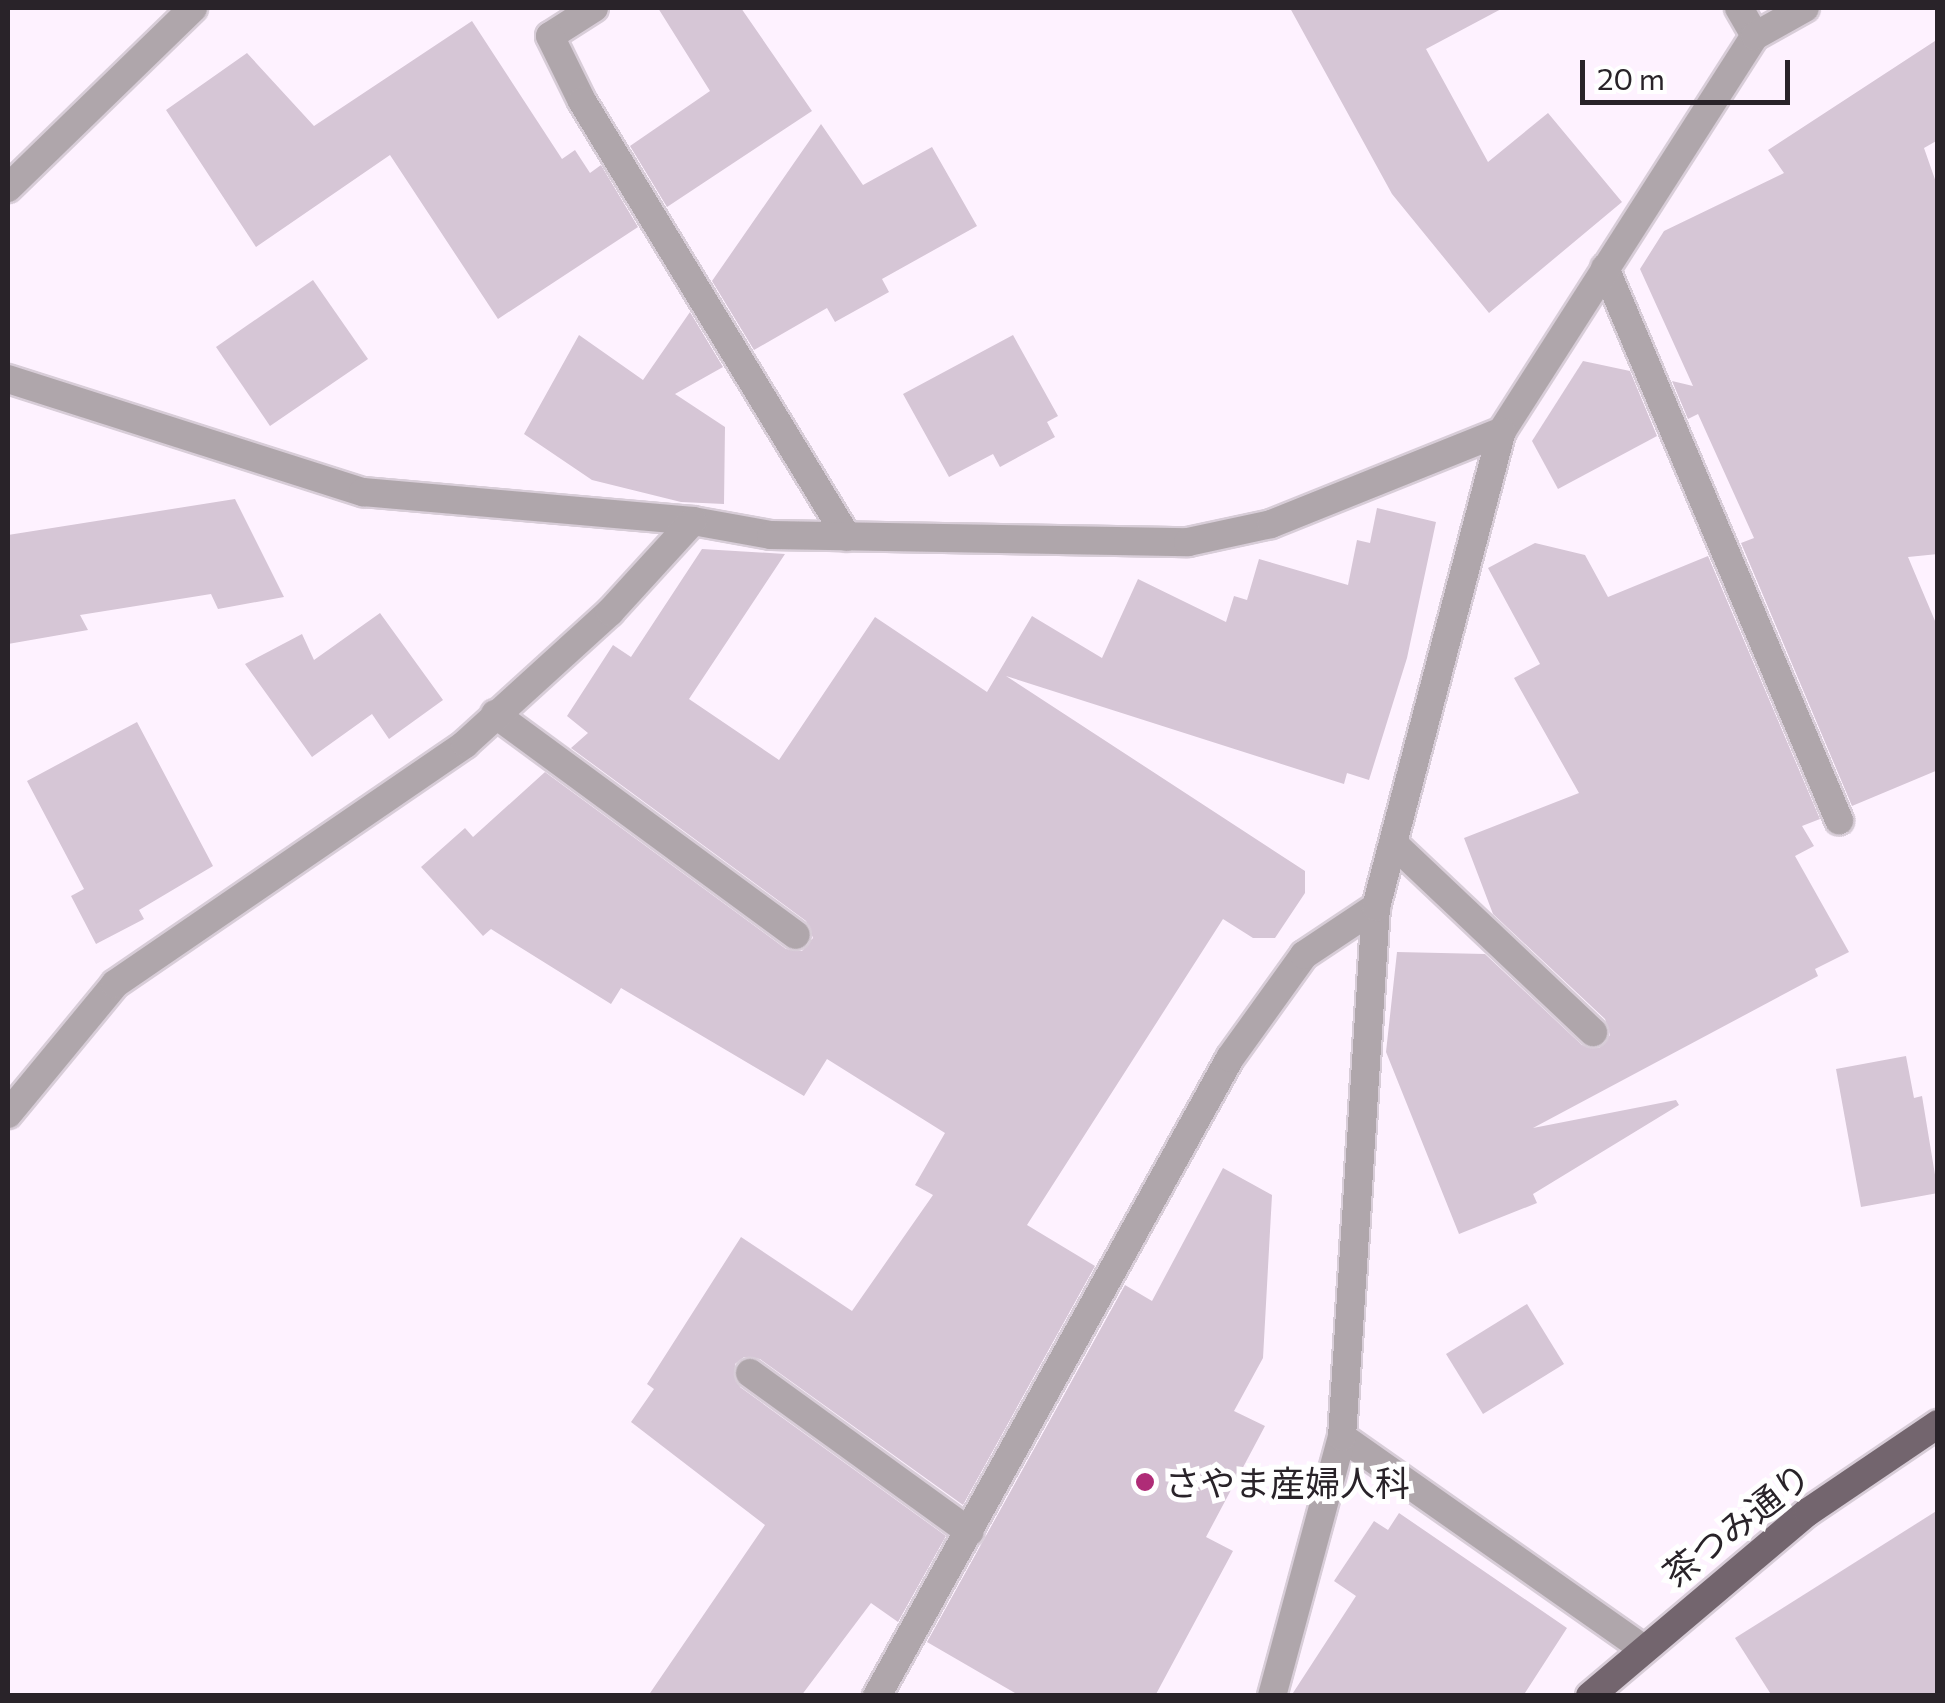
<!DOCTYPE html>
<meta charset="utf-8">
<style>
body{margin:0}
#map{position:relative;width:1945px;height:1703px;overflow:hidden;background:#fef2ff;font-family:Commissioner,"Noto Sans JP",sans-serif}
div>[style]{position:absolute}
.building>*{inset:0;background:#d6c6d6}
.roads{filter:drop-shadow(2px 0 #d8cdd8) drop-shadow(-2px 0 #d8cdd8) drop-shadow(0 2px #d8cdd8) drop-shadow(0 -2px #d8cdd8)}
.service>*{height:28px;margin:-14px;padding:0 14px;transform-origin:14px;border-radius:14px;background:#afa6ab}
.minor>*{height:28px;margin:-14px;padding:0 14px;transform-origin:14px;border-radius:14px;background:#afa6ab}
.tertiary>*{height:28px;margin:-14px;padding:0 14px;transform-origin:14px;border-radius:14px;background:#afa6ab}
.primary>*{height:28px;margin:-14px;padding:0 14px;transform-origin:14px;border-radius:14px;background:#73656e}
.dots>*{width:28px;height:28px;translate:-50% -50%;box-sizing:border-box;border:5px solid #fff;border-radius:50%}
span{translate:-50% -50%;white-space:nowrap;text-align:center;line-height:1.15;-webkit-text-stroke:10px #fff;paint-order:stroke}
.poi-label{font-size:35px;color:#292329}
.left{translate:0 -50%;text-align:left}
.street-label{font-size:35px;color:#292329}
.frame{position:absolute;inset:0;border:10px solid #292329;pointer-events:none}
.scale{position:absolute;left:1580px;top:60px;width:210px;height:45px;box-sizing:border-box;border:5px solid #292329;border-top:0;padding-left:12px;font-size:30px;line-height:35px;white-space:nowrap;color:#292329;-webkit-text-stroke:8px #fff;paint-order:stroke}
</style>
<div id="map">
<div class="building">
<div style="clip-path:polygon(658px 8px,741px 8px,812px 111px,667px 207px,630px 146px,710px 91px)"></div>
<div style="clip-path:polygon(1290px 8px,1503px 8px,1426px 49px,1488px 162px,1548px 113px,1622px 202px,1489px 313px,1392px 194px)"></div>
<div style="clip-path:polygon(472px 21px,562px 159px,575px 150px,590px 173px,601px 165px,638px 227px,498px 319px,390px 155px,256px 247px,166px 110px,247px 53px,314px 126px)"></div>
<div style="clip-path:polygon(1938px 39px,1938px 140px,1924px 148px,1938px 188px,1938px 554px,1908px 557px,1938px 628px,1938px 770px,1852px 806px,1741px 543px,1754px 538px,1698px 414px,1688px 419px,1672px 381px,1693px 386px,1640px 269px,1664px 231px,1784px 173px,1768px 150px)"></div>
<div style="clip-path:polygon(821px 124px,863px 185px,932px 147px,977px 226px,882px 279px,889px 292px,835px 322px,827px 308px,754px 350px,712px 281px)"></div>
<div style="clip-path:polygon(313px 280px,368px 359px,270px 426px,216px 347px)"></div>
<div style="clip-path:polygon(690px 312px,723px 367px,675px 394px,725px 427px,724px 504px,681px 502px,592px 480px,524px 434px,579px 335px,643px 380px)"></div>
<div style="clip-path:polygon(1013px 335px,1058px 416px,1047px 422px,1055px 437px,1000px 467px,993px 454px,949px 477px,903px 394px)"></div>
<div style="clip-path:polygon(1583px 361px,1630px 371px,1657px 436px,1558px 489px,1532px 441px)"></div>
<div style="clip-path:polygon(235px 499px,284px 597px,218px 609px,211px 594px,80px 615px,88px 630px,8px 644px,8px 535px)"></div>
<div style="clip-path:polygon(1377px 508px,1436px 522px,1407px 658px,1369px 780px,1347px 773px,1344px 784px,1006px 676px,1305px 871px,1305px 893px,1275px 938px,1253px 938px,1223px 919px,1027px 1225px,1095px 1266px,963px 1505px,760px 1359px,744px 1357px,735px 1364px,740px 1387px,946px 1536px,898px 1622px,871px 1603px,801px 1696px,648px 1696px,765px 1525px,631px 1422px,654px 1389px,647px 1384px,741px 1237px,852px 1311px,933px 1195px,915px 1185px,945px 1133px,827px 1059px,804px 1096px,621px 988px,611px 1004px,491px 929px,483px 936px,421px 867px,465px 828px,473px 837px,545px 772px,786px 949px,802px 951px,813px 938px,806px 921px,571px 748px,588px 733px,567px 716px,613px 645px,631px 657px,702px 549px,785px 554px,689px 699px,779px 760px,875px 617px,987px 692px,1032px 616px,1102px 658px,1138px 579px,1226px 622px,1234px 596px,1247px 600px,1259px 559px,1348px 585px,1357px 540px,1370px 543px)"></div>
<div style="clip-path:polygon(1535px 543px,1585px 555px,1608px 597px,1708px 556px,1820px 819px,1802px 826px,1814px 846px,1795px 856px,1849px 952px,1815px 969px,1818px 976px,1533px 1128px,1676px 1100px,1679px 1105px,1533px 1194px,1537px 1203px,1459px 1234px,1386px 1052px,1397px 952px,1485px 954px,1582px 1045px,1599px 1048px,1610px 1035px,1605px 1019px,1493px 914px,1464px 838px,1579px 793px,1514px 678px,1540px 664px,1488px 568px)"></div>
<div style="clip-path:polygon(380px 613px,443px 700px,389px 739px,372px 714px,312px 757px,245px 664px,302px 634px,314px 660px)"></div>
<div style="clip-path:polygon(137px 722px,213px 866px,139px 910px,144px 919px,96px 944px,71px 896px,84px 889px,27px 781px)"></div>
<div style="clip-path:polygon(1906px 1056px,1914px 1098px,1922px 1096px,1938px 1193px,1861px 1207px,1836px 1069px)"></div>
<div style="clip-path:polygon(1223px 1168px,1272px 1195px,1263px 1358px,1234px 1411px,1265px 1426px,1206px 1537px,1233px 1551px,1155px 1696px,1020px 1696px,927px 1642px,1125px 1285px,1152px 1301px)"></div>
<div style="clip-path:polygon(1527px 1304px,1564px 1364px,1483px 1414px,1446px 1354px)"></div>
<div style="clip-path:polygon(1938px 1510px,1938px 1696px,1772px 1696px,1735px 1638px)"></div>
<div style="clip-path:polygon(1399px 1513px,1567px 1628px,1523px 1696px,1291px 1696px,1356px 1596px,1334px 1581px,1374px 1521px,1388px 1530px)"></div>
</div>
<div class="roads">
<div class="service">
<div style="left:1739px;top:8px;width:32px;rotate:60deg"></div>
<div style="left:495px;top:714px;width:373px;rotate:36.3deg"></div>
<div style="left:1394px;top:844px;width:274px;rotate:43.4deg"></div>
<div style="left:750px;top:1373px;width:271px;rotate:35.9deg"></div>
<div style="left:1342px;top:1437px;width:365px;rotate:35.1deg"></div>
</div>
<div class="minor">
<div style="left:594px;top:8px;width:52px;rotate:147.5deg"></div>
<div style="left:550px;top:36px;width:72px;rotate:63.8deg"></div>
<div style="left:582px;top:101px;width:510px;rotate:58.71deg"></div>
<div style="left:1605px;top:268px;width:600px;rotate:67.03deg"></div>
<div style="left:8px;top:379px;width:373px;rotate:17.7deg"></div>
<div style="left:363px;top:492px;width:331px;rotate:5deg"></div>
<div style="left:693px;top:521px;width:79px;rotate:10.2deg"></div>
<div style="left:771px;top:535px;width:417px;rotate:1deg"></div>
<div style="left:1188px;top:542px;width:85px;rotate:-12.2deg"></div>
<div style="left:1271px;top:524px;width:249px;rotate:-21.9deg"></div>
<div style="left:1502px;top:431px;width:469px;rotate:-57.4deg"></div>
<div style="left:1755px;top:36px;width:57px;rotate:-29.2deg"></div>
<div style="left:8px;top:1114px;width:168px;rotate:-50.5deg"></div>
<div style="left:115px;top:984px;width:424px;rotate:-34.4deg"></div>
<div style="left:465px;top:744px;width:196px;rotate:-42.3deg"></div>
<div style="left:610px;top:612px;width:123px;rotate:-47.6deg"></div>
<div style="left:877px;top:1696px;width:729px;rotate:-61.04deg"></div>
<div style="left:1230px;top:1058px;width:127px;rotate:-54.3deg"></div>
<div style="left:1304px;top:955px;width:87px;rotate:-33.7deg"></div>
<div style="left:1272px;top:1696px;width:268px;rotate:-74.9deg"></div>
<div style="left:1342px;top:1437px;width:531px;rotate:-86.33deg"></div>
<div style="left:1376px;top:907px;width:492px;rotate:-75.2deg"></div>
</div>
<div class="tertiary">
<div style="left:8px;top:188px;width:258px;rotate:-44.2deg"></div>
</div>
<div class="primary">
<div style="left:1590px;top:1696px;width:285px;rotate:-40.2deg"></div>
<div style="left:1808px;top:1512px;width:157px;rotate:-34.1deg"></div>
</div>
</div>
<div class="dots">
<div style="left:1145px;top:1482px;background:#af2c77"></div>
</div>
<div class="poi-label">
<span class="left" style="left:1165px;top:1482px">さやま産婦人科</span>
</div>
<div class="street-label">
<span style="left:1736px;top:1524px;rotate:-38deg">茶つみ通り</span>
</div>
<div class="frame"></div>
<div class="scale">20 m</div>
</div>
